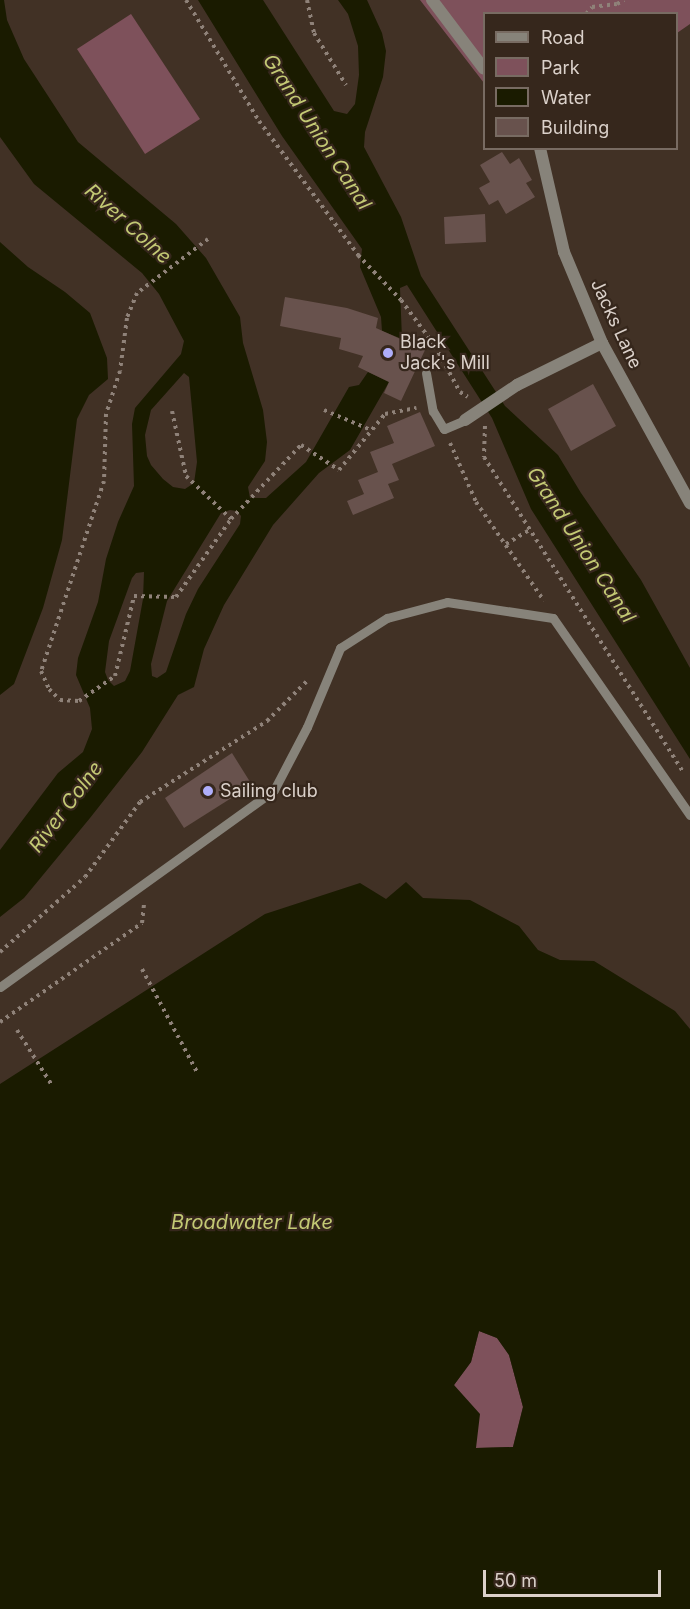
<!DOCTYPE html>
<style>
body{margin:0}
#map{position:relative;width:690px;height:1609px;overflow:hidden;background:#413125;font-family:Inter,sans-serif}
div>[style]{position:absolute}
.green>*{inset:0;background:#7e515b}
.water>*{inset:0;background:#1a1b00}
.building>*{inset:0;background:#68524d}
.path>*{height:4px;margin-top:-2px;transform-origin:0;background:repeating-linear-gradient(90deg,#8f8279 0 3px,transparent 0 7.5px)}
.lane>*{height:9px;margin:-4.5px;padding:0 4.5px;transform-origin:4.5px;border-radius:4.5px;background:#87837a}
.street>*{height:12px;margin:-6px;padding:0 6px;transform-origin:6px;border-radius:6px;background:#87837a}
.street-bridge>*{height:12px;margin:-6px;padding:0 6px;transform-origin:6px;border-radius:6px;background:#87837a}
.dots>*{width:16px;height:16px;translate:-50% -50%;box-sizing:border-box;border:3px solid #36271c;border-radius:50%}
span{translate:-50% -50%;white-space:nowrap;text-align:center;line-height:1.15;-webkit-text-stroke:4.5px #36271c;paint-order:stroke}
.street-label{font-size:18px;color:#dbd1ca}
.poi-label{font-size:18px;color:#dbd1ca}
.left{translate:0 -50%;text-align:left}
.water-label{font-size:20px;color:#c3c974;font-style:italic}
.legend{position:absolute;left:483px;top:12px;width:195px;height:138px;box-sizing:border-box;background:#36271c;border:2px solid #786b62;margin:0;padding:8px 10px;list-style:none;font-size:18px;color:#dbd1ca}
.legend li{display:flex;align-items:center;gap:12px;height:30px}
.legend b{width:30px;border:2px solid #786b62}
.scale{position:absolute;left:483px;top:1570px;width:178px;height:27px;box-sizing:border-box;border:3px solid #dbd1ca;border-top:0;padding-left:8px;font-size:18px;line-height:21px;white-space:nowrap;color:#dbd1ca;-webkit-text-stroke:4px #36271c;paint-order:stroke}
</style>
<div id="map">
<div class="green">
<div style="clip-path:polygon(420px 0,690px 0,690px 24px,677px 33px,676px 14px,484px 14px,484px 83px)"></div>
<div style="clip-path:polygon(131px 14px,200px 119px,145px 154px,77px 49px)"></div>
<div style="clip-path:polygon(479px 1331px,497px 1338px,509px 1355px,523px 1407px,513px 1447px,476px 1448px,454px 1385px,471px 1362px)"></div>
</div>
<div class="water">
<div style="clip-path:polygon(evenodd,0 0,4px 0,7px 20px,24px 59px,78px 142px,176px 224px,206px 258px,240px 317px,243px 343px,263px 410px,267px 442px,265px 461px,248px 487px,250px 498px,266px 498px,306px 462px,349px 387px,359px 385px,368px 372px,389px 382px,350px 450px,319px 473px,273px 525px,224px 605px,204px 649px,194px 687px,178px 695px,142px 752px,90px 818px,24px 898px,0 917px,0 850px,58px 773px,83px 752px,92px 729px,90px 708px,76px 675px,78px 658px,98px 602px,106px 559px,118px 522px,134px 486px,132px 424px,135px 408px,181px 354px,184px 341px,159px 294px,142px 273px,34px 184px,0 137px,0 0,184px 373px,189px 377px,197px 462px,194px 483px,185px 489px,173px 487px,163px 479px,151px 465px,147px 456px,145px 435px,151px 410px,184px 373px,0 0,230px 510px,237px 511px,241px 516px,240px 524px,198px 589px,186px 614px,166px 672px,157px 678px,152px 676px,151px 664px,167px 601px,221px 513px,230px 510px,0 0,144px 572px,143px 599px,130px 671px,125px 681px,114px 686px,108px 680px,105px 672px,109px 641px,132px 578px,136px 573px,144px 572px)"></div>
<div style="clip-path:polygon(198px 0,263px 0,334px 111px,347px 114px,355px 104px,359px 75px,358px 46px,348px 14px,338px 0,367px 0,382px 33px,386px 51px,383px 77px,365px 132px,364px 147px,401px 217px,421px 276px,505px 406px,558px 455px,581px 493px,641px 580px,690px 668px,690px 759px,531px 509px,492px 418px,407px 285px,400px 288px,402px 339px,382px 331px,381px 317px,360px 267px,362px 249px,282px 136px)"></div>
<div style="clip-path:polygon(0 242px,28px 267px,65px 292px,90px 313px,107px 358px,108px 379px,89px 395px,77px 419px,62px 540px,43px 608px,14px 684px,0 695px)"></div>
<div style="clip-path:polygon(evenodd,406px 882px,423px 898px,470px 900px,519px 926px,538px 950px,560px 960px,594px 961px,675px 1011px,690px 1029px,690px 1609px,0 1609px,0 1084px,265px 914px,360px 883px,386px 899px,406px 882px,479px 1331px,497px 1338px,509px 1355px,523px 1407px,513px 1447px,476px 1448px,480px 1414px,454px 1385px,471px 1362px,479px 1331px)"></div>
</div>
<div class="building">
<div style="clip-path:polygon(502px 152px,510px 164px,519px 158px,532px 180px,526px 183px,535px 197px,506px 214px,498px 200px,489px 205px,479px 188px,490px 182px,480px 165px)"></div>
<div style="clip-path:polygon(485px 214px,486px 242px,445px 244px,444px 217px)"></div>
<div style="clip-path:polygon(285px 297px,347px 308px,378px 318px,376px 328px,425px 350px,401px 401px,384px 393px,389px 382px,358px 367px,363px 356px,339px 349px,341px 338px,280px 326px)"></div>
<div style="clip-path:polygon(593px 384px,616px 426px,571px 451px,548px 409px)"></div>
<div style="clip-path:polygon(420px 412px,435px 446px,392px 464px,399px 480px,388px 484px,394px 498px,353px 515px,347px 501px,364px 494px,358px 480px,378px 472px,370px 452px,394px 443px,387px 426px)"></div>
<div style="clip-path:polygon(232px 753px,252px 785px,184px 828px,165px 798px)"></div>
</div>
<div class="path">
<div style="left:186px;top:0;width:141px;rotate:58.9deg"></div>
<div style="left:259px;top:121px;width:167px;rotate:53.5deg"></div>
<div style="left:358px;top:255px;width:62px;rotate:46.3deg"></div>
<div style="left:401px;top:300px;width:57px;rotate:53.5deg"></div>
<div style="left:435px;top:346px;width:52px;rotate:61.5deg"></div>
<div style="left:460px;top:392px;width:9px;rotate:32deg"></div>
<div style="left:307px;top:0;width:34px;rotate:78deg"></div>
<div style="left:314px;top:33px;width:61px;rotate:58.4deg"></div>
<div style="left:586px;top:14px;width:9px;rotate:-49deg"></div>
<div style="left:592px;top:7px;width:25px;rotate:-7deg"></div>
<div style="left:617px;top:4px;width:8px;rotate:-30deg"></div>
<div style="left:208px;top:239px;width:89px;rotate:142.7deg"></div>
<div style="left:137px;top:293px;width:27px;rotate:112deg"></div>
<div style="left:127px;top:318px;width:53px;rotate:97.5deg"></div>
<div style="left:120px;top:371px;width:45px;rotate:108deg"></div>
<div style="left:106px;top:414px;width:67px;rotate:91.7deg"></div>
<div style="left:104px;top:481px;width:200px;rotate:108.3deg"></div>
<div style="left:41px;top:671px;width:20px;rotate:66deg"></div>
<div style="left:49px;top:689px;width:16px;rotate:45deg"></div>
<div style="left:60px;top:700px;width:19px;rotate:3deg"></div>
<div style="left:79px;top:701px;width:44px;rotate:-34.8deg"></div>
<div style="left:115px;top:676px;width:82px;rotate:-76.6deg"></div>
<div style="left:134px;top:596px;width:42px;rotate:1.4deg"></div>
<div style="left:176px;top:597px;width:95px;rotate:-54.8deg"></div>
<div style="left:231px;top:519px;width:102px;rotate:-46.6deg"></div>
<div style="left:301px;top:445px;width:45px;rotate:33.3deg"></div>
<div style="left:339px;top:470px;width:72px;rotate:-50.6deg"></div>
<div style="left:385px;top:414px;width:32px;rotate:-11deg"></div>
<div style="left:324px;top:410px;width:51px;rotate:23.1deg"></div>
<div style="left:172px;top:411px;width:66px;rotate:77.8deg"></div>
<div style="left:186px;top:476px;width:62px;rotate:43.7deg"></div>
<div style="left:485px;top:426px;width:31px;rotate:92deg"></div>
<div style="left:484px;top:457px;width:373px;rotate:57.7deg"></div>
<div style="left:450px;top:443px;width:64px;rotate:66.2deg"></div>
<div style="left:476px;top:502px;width:120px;rotate:55.5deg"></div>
<div style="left:506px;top:544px;width:27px;rotate:-31deg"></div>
<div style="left:0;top:952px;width:113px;rotate:-41.4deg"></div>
<div style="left:85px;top:877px;width:93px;rotate:-53.7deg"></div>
<div style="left:140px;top:802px;width:151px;rotate:-32.5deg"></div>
<div style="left:267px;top:721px;width:58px;rotate:-45deg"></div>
<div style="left:142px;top:969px;width:119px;rotate:61.9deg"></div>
<div style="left:0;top:1022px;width:173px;rotate:-34.9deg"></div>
<div style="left:142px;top:923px;width:19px;rotate:-84deg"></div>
<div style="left:17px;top:1030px;width:67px;rotate:57.7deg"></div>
</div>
<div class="lane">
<div style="left:426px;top:373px;width:39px;rotate:80deg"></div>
<div style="left:433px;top:411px;width:21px;rotate:59deg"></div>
<div style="left:444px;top:429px;width:23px;rotate:-23deg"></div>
<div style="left:0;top:987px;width:337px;rotate:-35.7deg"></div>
<div style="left:274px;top:790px;width:71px;rotate:-62.4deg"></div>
<div style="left:307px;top:727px;width:86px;rotate:-67.3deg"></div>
<div style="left:340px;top:648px;width:56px;rotate:-32.6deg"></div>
<div style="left:387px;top:618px;width:62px;rotate:-14.9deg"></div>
<div style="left:447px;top:602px;width:107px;rotate:8.6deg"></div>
<div style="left:553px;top:618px;width:240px;rotate:55.2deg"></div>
</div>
<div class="street">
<div style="left:432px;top:0;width:86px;rotate:53deg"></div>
<div style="left:540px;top:148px;width:107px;rotate:77deg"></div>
<div style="left:564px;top:252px;width:99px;rotate:67.3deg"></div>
<div style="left:602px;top:343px;width:183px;rotate:61.2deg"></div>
<div style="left:517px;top:385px;width:95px;rotate:-26.3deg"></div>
</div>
<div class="street-bridge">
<div style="left:465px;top:420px;width:63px;rotate:-33.9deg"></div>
</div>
<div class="dots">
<div style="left:388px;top:353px;background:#afaefa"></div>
<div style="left:208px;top:791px;background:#afaefa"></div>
</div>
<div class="street-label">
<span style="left:616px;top:324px;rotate:65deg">Jacks Lane</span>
</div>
<div class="poi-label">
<span class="left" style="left:400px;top:353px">Black<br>Jack's Mill</span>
<span class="left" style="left:220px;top:791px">Sailing club</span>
</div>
<div class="water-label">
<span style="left:317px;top:132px;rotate:57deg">Grand Union Canal</span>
<span style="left:128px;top:224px;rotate:42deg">River Colne</span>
<span style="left:581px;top:545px;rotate:57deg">Grand Union Canal</span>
<span style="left:66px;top:807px;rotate:-53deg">River Colne</span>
<span style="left:252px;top:1222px">Broadwater Lake</span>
</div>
<ul class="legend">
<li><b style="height:8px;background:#87837a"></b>Road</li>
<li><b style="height:16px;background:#7e515b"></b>Park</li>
<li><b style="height:16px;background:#1a1b00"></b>Water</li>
<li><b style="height:16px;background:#68524d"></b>Building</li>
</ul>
<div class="scale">50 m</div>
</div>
